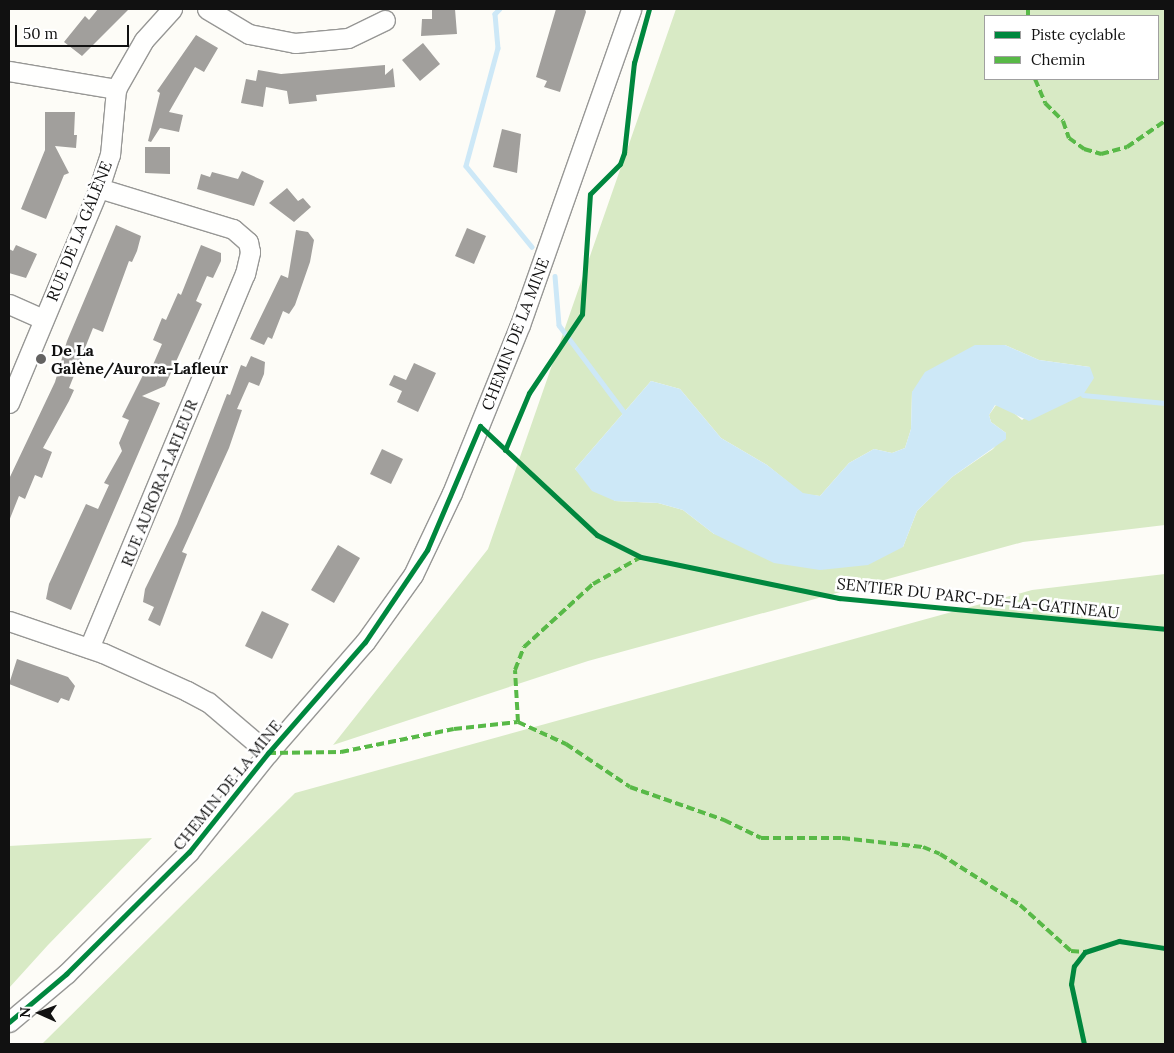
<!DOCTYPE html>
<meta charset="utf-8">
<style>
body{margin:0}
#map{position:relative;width:1174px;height:1053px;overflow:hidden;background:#fdfcf7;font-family:Lora,serif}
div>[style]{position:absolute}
.forest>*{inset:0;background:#d8eac5}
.water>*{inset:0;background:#cde8f7}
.stream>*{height:4.5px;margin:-2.25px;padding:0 2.25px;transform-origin:2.25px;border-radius:2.25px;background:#cde8f7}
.building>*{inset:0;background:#a19f9c}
.roads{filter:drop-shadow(1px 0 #979795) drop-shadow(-1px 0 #979795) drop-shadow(0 1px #979795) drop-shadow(0 -1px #979795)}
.minor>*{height:19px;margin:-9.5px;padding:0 9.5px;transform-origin:9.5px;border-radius:9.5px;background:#fffffe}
.quiet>*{height:4px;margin-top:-2px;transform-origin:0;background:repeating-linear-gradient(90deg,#58b947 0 8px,transparent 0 12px)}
.cycleway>*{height:5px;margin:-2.5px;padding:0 2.5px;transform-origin:2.5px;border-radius:2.5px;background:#00873e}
.dots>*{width:14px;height:14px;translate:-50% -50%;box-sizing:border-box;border:2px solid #fff;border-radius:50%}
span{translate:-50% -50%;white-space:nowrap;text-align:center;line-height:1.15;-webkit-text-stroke:5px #fff;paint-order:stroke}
.street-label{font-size:16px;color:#111}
.poi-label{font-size:16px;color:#111;font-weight:700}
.left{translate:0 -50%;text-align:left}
.frame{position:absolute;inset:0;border:10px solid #111;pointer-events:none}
.legend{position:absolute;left:984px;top:15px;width:175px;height:65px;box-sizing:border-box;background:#fff;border:1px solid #a0a0a0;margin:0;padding:6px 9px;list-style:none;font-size:15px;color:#111}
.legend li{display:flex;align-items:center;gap:10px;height:25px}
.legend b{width:25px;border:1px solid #a0a0a0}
.north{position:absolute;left:15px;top:988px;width:50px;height:50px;-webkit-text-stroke:4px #fff;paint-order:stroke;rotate:272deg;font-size:14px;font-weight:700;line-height:20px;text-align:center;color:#111}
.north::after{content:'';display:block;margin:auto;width:18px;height:22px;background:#111;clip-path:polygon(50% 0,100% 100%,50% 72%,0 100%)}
.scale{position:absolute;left:15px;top:25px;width:114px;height:22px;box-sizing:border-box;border:2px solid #111;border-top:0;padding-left:6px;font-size:15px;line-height:18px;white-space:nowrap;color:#111;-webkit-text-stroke:4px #fff;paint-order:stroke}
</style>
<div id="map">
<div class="forest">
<div style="clip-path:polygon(evenodd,676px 9px,1165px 9px,1165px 525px,1023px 542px,588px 661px,333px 745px,488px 549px,676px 9px,985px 16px,1158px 16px,1158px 79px,985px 79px,985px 16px,676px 9px,1005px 345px,1039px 360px,1090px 367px,1022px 420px,1009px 409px,996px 405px,989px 415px,991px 422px,1006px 433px,993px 449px,952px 477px,917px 511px,903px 547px,714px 534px,683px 510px,658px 503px,615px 501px,575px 469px,651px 381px,680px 389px,721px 438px,767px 465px,803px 494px,820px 496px,849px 463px,874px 449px,892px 453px,905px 448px,911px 429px,912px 392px,1005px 345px)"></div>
<div style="clip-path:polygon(1165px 574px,1165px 1044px,42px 1044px,295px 793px,1032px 590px)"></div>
<div style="clip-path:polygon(152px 838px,48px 945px,9px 988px,9px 846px)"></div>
</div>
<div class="water">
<div style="clip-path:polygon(975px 345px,1005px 345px,1039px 360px,1090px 367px,1094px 378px,1083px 395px,1029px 421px,995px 405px,989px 415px,991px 422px,1006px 433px,1006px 439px,952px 477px,917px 511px,903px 547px,868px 565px,820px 570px,774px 563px,714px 534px,683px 510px,658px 503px,615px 501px,592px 491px,575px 469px,651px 381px,680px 389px,721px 438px,767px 465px,803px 493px,820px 496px,849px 463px,874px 449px,892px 453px,905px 448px,911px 429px,912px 392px,925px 372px)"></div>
</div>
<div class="stream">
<div style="left:500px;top:9px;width:7px;rotate:135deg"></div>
<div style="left:495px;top:14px;width:34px;rotate:85deg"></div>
<div style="left:498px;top:48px;width:122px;rotate:105.2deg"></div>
<div style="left:466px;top:166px;width:104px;rotate:50.8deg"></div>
<div style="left:555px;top:276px;width:49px;rotate:85.3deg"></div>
<div style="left:559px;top:325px;width:109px;rotate:53.2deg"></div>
<div style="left:1083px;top:395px;width:82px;rotate:5.6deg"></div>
</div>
<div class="building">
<div style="clip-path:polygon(98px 9px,129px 9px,82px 56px,64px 42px,85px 16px,89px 20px)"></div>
<div style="clip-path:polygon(432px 9px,455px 9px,457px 34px,421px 36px,422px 19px,432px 19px)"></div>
<div style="clip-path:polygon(556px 9px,585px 9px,586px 12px,560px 92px,544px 87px,547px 81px,536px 77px)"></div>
<div style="clip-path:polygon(196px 35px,218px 48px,204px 72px,195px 67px,169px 112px,183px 115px,179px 132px,160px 128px,151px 142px,148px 141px,160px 93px,157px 91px)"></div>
<div style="clip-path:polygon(423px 43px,440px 64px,420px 81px,402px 60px)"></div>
<div style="clip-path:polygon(385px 65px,385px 75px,393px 68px,395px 87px,316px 95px,317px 101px,289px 104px,287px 91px,266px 87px,263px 107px,241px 103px,246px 79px,256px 81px,258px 70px,281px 74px)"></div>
<div style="clip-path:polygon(45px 112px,75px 112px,74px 135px,77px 135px,76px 148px,55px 146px,69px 173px,64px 175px,46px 219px,21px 209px,45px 150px)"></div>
<div style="clip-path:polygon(502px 129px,521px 134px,517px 173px,493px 167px)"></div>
<div style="clip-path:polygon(145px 147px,170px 147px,170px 174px,145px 173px)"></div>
<div style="clip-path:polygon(242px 171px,264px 181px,254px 206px,197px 189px,201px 174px,210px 177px,212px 172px,238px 179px)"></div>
<div style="clip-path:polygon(287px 188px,298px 201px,303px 198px,311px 207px,294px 222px,269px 203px)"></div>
<div style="clip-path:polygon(116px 225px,141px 236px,137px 251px,132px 262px,129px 261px,103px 332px,93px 328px,69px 388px,74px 390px,69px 401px,43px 448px,52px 452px,42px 478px,35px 475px,25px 499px,19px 496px,9px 521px,9px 479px,55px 382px,67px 341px)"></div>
<div style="clip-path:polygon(467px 228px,486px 236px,474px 264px,455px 256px)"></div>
<div style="clip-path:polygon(296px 230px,308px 232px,314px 240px,310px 262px,295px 305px,289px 314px,283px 311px,272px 339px,268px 337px,264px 345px,250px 339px,281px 275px,288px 278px)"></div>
<div style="clip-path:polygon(16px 245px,37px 254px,26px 278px,9px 273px,9px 249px,13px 251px)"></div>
<div style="clip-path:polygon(201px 245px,221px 253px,221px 261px,213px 278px,207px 276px,196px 301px,202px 304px,165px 386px,142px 396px,160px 403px,71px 610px,46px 599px,49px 584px,86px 504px,98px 509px,109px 485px,104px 483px,122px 451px,119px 443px,129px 420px,122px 417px,148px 365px,152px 367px,162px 344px,153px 340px,162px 318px,166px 320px,178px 293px,181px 295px)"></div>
<div style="clip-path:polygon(251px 356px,265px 362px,264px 374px,259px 386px,249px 382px,237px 409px,242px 410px,229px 448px,182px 552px,187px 554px,160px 626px,148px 620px,154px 607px,143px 602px,145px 589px,177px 524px,227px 394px,230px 395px,241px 365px,246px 367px)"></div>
<div style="clip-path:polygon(414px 363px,436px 373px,418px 412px,397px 402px,402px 391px,389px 385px,394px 375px,406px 380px)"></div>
<div style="clip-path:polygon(382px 449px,403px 459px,391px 484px,370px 474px)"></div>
<div style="clip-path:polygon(338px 545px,360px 558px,334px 603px,311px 590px)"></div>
<div style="clip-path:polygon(262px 611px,289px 624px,272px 659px,245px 646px)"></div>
<div style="clip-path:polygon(17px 659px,68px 677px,75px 686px,69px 701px,61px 698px,58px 703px,9px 684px)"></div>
</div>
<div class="roads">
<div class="minor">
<div style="left:207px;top:9px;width:49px;rotate:30.8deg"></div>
<div style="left:249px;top:34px;width:47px;rotate:11.1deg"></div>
<div style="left:295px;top:43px;width:53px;rotate:-5.4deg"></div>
<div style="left:348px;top:38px;width:41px;rotate:-25.9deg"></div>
<div style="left:9px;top:71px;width:109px;rotate:9.5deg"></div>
<div style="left:9px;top:304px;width:37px;rotate:24deg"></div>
<div style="left:9px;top:403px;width:233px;rotate:-67.3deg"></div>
<div style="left:99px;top:188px;width:35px;rotate:-72deg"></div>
<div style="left:110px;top:155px;width:66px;rotate:-84.8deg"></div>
<div style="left:116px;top:89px;width:56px;rotate:-60.3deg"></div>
<div style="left:144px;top:40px;width:42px;rotate:-47.9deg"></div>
<div style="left:9px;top:621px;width:99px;rotate:18.8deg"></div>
<div style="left:103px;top:653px;width:92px;rotate:24.3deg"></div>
<div style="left:187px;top:691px;width:24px;rotate:28deg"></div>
<div style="left:208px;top:702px;width:79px;rotate:40.4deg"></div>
<div style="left:89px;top:648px;width:405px;rotate:-67.4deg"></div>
<div style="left:245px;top:274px;width:23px;rotate:-77deg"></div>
<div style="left:250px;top:252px;width:10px;rotate:-101deg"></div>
<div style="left:248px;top:242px;width:20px;rotate:-139deg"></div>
<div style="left:233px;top:229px;width:140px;rotate:-163deg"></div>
<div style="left:9px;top:1022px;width:75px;rotate:-40.1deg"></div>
<div style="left:66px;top:974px;width:173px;rotate:-44.8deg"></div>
<div style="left:189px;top:852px;width:127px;rotate:-51.4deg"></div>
<div style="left:268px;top:753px;width:147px;rotate:-48.9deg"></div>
<div style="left:365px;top:642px;width:82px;rotate:-54.4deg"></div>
<div style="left:413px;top:575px;width:91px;rotate:-64.6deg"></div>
<div style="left:452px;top:493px;width:181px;rotate:-68deg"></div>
<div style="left:520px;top:325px;width:335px;rotate:-70.6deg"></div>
</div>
</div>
<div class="quiet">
<div style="left:1028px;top:9px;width:7px;rotate:90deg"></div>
<div style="left:1035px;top:79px;width:26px;rotate:67deg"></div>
<div style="left:1045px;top:103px;width:25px;rotate:45deg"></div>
<div style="left:1063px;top:121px;width:18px;rotate:71deg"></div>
<div style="left:1069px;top:138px;width:19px;rotate:36deg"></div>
<div style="left:1084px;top:149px;width:18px;rotate:16deg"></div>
<div style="left:1101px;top:154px;width:27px;rotate:-15deg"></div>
<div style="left:1127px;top:147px;width:46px;rotate:-34.4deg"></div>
<div style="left:518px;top:722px;width:52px;rotate:-93.3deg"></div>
<div style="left:515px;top:670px;width:25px;rotate:-69deg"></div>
<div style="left:524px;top:647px;width:93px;rotate:-42.4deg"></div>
<div style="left:593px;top:584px;width:55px;rotate:-29.4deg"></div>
<div style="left:268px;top:753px;width:73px;rotate:-0.8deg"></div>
<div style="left:341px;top:752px;width:115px;rotate:-11.5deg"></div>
<div style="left:454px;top:729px;width:64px;rotate:-6.2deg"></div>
<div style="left:518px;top:722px;width:53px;rotate:24.6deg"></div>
<div style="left:566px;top:744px;width:77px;rotate:33.9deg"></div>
<div style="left:630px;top:787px;width:100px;rotate:19.3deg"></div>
<div style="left:724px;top:820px;width:41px;rotate:25.9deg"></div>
<div style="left:761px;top:838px;width:81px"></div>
<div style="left:842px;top:838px;width:81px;rotate:6.3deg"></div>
<div style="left:923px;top:847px;width:18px;rotate:22deg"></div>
<div style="left:940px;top:854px;width:95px;rotate:32.5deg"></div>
<div style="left:1020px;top:905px;width:69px;rotate:42deg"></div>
<div style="left:1071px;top:951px;width:14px;rotate:4deg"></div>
</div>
<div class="cycleway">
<div style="left:505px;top:450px;width:62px;rotate:-67.2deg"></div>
<div style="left:529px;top:393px;width:95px;rotate:-56.1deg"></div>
<div style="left:582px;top:314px;width:120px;rotate:-86.2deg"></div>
<div style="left:590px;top:194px;width:42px;rotate:-45deg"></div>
<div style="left:620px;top:164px;width:12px;rotate:-70deg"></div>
<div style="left:624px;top:153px;width:91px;rotate:-83.7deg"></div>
<div style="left:634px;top:63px;width:56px;rotate:-74.5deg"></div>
<div style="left:9px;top:1022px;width:75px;rotate:-40.1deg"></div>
<div style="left:66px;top:974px;width:173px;rotate:-44.8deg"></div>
<div style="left:189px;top:852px;width:127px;rotate:-51.4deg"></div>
<div style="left:268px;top:753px;width:147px;rotate:-48.9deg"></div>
<div style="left:365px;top:642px;width:111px;rotate:-56deg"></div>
<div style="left:427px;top:550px;width:135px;rotate:-66.9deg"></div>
<div style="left:480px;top:426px;width:160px;rotate:43deg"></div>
<div style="left:597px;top:535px;width:49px;rotate:26.6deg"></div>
<div style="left:641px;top:557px;width:202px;rotate:11.7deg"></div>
<div style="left:839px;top:598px;width:327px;rotate:5.4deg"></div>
<div style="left:1084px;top:1044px;width:61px;rotate:-102.2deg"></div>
<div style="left:1071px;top:984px;width:18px;rotate:-81deg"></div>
<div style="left:1074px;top:966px;width:18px;rotate:-52deg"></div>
<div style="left:1085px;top:952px;width:36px;rotate:-18deg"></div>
<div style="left:1119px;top:941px;width:47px;rotate:8.7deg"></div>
</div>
<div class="dots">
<div style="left:41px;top:359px;background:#646362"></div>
</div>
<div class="street-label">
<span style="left:79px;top:231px;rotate:-68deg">RUE DE LA GALÈNE</span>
<span style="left:515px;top:334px;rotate:-69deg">CHEMIN DE LA MINE</span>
<span style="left:159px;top:483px;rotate:-68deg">RUE AURORA-LAFLEUR</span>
<span style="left:978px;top:598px;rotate:6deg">SENTIER DU PARC-DE-LA-GATINEAU</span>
<span style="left:227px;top:785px;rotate:-51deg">CHEMIN DE LA MINE</span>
</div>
<div class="poi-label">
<span class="left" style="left:51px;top:359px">De La<br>Galène/Aurora-Lafleur</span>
</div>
<div class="frame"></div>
<ul class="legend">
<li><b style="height:6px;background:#00873e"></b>Piste cyclable</li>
<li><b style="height:6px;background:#58b947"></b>Chemin</li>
</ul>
<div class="north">N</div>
<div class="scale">50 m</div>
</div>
